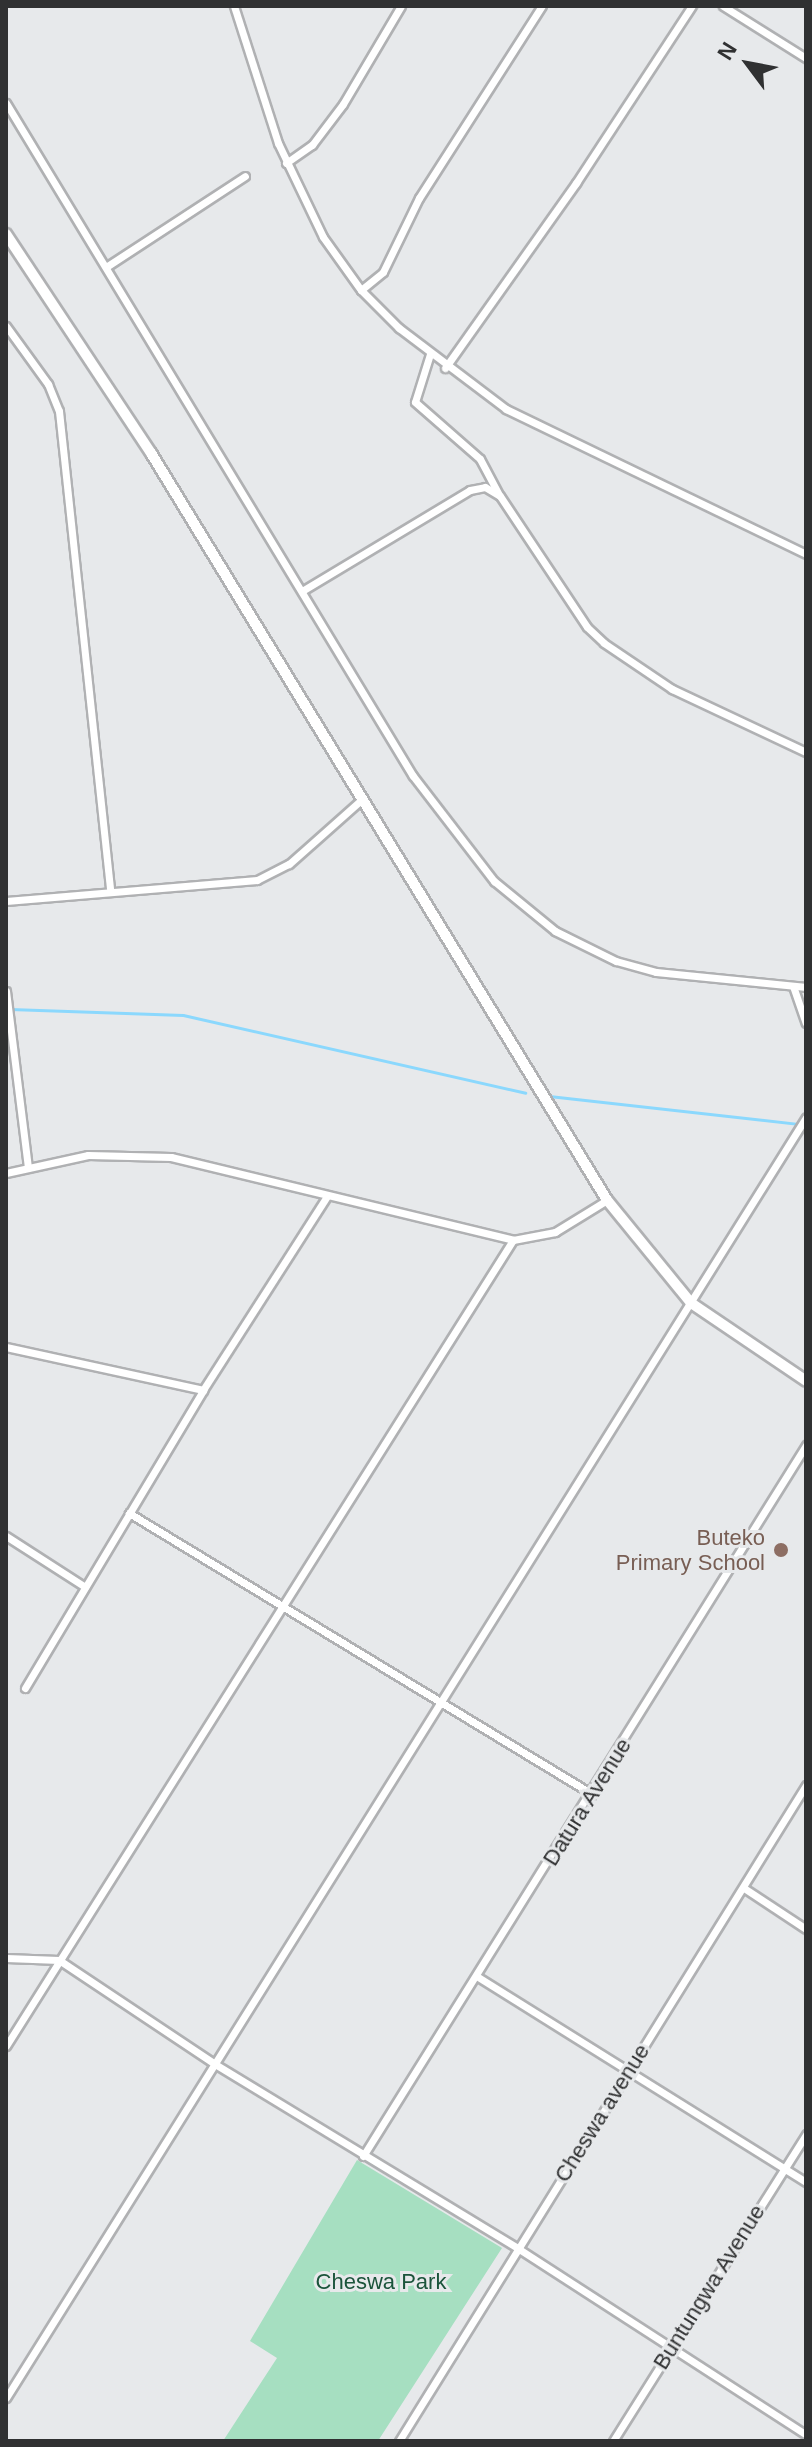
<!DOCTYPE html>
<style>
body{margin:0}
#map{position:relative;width:812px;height:2447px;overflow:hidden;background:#e7e9eb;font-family:Arial,sans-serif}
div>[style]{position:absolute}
.green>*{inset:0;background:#a6dfc1}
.stream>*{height:3px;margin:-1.5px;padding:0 1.5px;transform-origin:1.5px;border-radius:1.5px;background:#8bd8fd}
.roads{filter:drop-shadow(2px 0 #b0b1b3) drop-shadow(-2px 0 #b0b1b3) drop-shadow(0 2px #b0b1b3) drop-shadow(0 -2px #b0b1b3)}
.minor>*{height:7px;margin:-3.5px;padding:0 3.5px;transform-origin:3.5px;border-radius:3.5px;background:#fff}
.secondary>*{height:10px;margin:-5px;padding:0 5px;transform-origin:5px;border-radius:5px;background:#fff}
.dots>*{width:22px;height:22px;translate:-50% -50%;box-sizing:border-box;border:4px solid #e7e9eb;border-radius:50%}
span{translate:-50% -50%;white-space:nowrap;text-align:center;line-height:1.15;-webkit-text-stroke:6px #e7e9eb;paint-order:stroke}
.education-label{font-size:22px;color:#785e54}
.right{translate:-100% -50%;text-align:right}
.street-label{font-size:22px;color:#303132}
.park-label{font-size:22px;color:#1b543b}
.frame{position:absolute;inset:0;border:8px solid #303132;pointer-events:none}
.north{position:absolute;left:708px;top:24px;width:80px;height:80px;-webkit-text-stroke:6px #e7e9eb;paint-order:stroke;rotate:302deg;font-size:22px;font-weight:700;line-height:32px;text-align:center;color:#303132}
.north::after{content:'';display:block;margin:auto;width:28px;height:36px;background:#303132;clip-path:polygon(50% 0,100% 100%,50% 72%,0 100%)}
</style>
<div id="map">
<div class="green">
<div style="clip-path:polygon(357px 2160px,502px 2248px,378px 2441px,223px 2441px,277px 2358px,250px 2341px)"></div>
</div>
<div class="stream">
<div style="left:10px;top:1009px;width:173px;rotate:2deg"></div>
<div style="left:183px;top:1015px;width:351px;rotate:12.8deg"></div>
<div style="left:549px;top:1096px;width:259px;rotate:6.4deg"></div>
</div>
<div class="roads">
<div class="minor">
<div style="left:234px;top:6px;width:144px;rotate:72.2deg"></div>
<div style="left:278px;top:143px;width:104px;rotate:64.4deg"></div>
<div style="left:323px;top:237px;width:65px;rotate:54.4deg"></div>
<div style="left:361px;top:290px;width:54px;rotate:45deg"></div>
<div style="left:399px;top:328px;width:134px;rotate:37.1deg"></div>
<div style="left:506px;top:409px;width:333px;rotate:25.8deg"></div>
<div style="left:723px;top:6px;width:98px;rotate:32.1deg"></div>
<div style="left:6px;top:103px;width:786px;rotate:58.84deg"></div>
<div style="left:413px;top:776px;width:133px;rotate:52.4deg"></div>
<div style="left:494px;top:881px;width:79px;rotate:39.3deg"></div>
<div style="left:555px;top:931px;width:68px;rotate:26.2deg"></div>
<div style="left:616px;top:961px;width:41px;rotate:15.4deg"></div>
<div style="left:656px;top:972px;width:151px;rotate:5.7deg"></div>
<div style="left:286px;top:163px;width:32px;rotate:-35deg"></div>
<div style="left:312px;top:145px;width:51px;rotate:-52.9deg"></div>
<div style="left:343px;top:104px;width:114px;rotate:-59.4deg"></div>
<div style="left:106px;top:267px;width:166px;rotate:-33.2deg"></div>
<div style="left:361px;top:290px;width:28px;rotate:-39deg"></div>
<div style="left:383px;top:272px;width:82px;rotate:-64.1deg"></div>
<div style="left:419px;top:198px;width:228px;rotate:-57.4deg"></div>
<div style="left:6px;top:326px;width:72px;rotate:54.1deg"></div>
<div style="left:48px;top:384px;width:29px;rotate:68deg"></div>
<div style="left:59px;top:411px;width:483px;rotate:83.9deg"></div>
<div style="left:430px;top:354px;width:50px;rotate:107.4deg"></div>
<div style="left:415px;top:402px;width:86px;rotate:41.2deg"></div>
<div style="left:480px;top:459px;width:40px;rotate:62deg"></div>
<div style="left:445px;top:368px;width:227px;rotate:-54.7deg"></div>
<div style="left:576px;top:183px;width:212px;rotate:-56.8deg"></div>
<div style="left:302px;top:591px;width:196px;rotate:-31deg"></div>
<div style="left:470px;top:490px;width:15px;rotate:-11deg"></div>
<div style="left:485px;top:487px;width:17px;rotate:31deg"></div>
<div style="left:500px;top:496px;width:157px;rotate:56.4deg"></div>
<div style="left:587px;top:627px;width:23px;rotate:43deg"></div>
<div style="left:604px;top:643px;width:82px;rotate:34.1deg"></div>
<div style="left:672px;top:689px;width:148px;rotate:25.2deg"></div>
<div style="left:6px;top:901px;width:252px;rotate:-4.8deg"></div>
<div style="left:257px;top:880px;width:36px;rotate:-27deg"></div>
<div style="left:289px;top:864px;width:95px;rotate:-41.6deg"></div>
<div style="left:793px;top:986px;width:39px;rotate:71deg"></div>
<div style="left:6px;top:991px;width:178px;rotate:82.9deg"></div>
<div style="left:6px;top:1173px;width:84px;rotate:-12.4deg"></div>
<div style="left:88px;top:1155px;width:83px;rotate:1.4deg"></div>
<div style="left:171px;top:1157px;width:352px;rotate:13.6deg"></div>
<div style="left:513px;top:1240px;width:43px;rotate:-10.8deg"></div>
<div style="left:555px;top:1232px;width:61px;rotate:-31.6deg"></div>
<div style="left:6px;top:1347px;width:202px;rotate:12.3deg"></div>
<div style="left:129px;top:1513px;width:542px;rotate:31.25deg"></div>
<div style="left:6px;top:1536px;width:94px;rotate:32.8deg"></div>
<div style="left:25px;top:1688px;width:347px;rotate:-59.1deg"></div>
<div style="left:203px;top:1390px;width:230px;rotate:-57.4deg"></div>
<div style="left:744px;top:1888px;width:74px;rotate:33.5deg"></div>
<div style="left:6px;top:1958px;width:53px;rotate:2.2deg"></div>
<div style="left:59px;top:1960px;width:187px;rotate:33.7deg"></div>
<div style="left:215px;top:2064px;width:356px;rotate:31.3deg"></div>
<div style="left:519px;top:2249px;width:342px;rotate:32.9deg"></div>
<div style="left:478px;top:1977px;width:387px;rotate:32deg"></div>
<div style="left:6px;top:2046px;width:952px;rotate:-57.83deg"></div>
<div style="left:363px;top:2156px;width:838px;rotate:-58.07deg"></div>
<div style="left:6px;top:2398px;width:1510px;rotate:-58.01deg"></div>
<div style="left:399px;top:2441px;width:772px;rotate:-58.18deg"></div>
<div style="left:613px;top:2441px;width:363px;rotate:-57.8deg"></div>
</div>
<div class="secondary">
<div style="left:6px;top:234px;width:263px;rotate:56.5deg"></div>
<div style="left:151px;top:453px;width:875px;rotate:58.6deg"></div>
<div style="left:607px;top:1200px;width:133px;rotate:50.8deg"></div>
<div style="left:691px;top:1303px;width:139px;rotate:34.1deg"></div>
</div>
</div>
<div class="dots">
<div style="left:781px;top:1550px;background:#8d6e63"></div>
</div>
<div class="education-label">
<span class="right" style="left:765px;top:1550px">Buteko<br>Primary School</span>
</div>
<div class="street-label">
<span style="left:587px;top:1802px;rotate:-58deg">Datura Avenue</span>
<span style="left:602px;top:2113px;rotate:-58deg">Cheswa avenue</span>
<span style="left:709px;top:2287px;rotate:-58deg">Buntungwa Avenue</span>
</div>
<div class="park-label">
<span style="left:381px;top:2282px">Cheswa Park</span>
</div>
<div class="frame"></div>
<div class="north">N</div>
</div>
